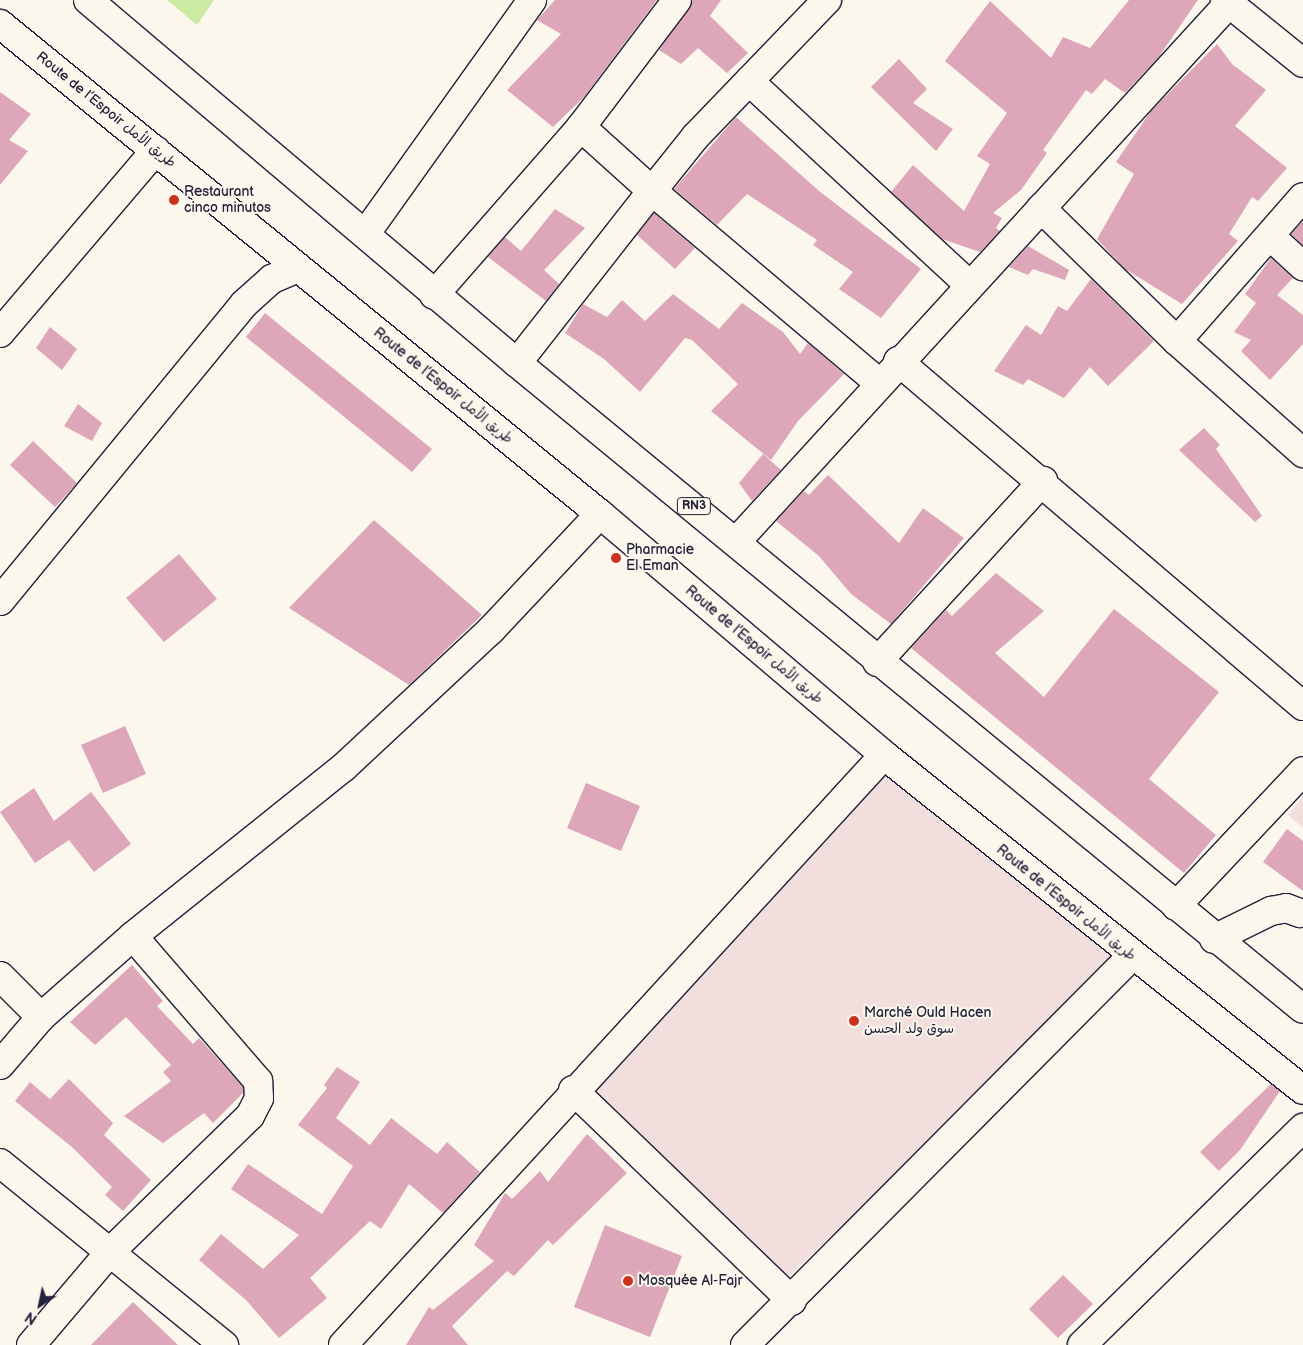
<!DOCTYPE html>
<meta charset="utf-8">
<style>
body{margin:0}
#map{position:relative;width:1303px;height:1345px;overflow:hidden;background:#fbf7ec;font-family:"Balsamiq Sans","Playpen Sans Arabic",sans-serif}
div>[style]{position:absolute}
.built>*{inset:0;background:#f2dfdd}
.green>*{inset:0;background:#cceaa1}
.building>*{inset:0;background:#dea6b9}
.roads{filter:drop-shadow(1px 0 #22223b) drop-shadow(-1px 0 #22223b) drop-shadow(0 1px #22223b) drop-shadow(0 -1px #22223b)}
.minor>*{height:28px;margin:-14px;padding:0 14px;transform-origin:14px;border-radius:14px;background:#fbf7ec}
.highway>*{height:28px;margin:-14px;padding:0 14px;transform-origin:14px;border-radius:14px;background:#fbf7ec}
.dots>*{width:14px;height:14px;translate:-50% -50%;box-sizing:border-box;border:2px solid #fbf7ec;border-radius:50%}
span{translate:-50% -50%;white-space:nowrap;text-align:center;line-height:1.15;-webkit-text-stroke:4px #fbf7ec;paint-order:stroke}
.shield-label span{padding:1px 4px;background:#fbf7ec;border:1px solid;border-radius:4px;-webkit-text-stroke-width:0}
.shield-label{font-size:12px;color:#22223b;font-weight:700}
.street-label{font-size:14px;color:#22223b}
.poi-label{font-size:14px;color:#22223b}
.left{translate:0 -50%;text-align:left}
.north{position:absolute;left:15px;top:1280px;width:50px;height:50px;-webkit-text-stroke:4px #fbf7ec;paint-order:stroke;rotate:214deg;font-size:14px;font-weight:700;line-height:20px;text-align:center;color:#22223b}
.north::after{content:'';display:block;margin:auto;width:18px;height:22px;background:#22223b;clip-path:polygon(50% 0,100% 100%,50% 72%,0 100%)}
</style>
<div id="map">
<div class="built">
<div style="clip-path:polygon(904px 749px,1131px 946px,779px 1286px,585px 1096px)"></div>
<div style="clip-path:polygon(1303px 797px,1303px 828px,1288px 815px)"></div>
</div>
<div class="green">
<div style="clip-path:polygon(167px 0,214px 0,197px 25px)"></div>
</div>
<div class="building">
<div style="clip-path:polygon(555px 0,657px 0,584px 97px,553px 127px,507px 90px,561px 34px,537px 20px)"></div>
<div style="clip-path:polygon(692px 0,721px 0,710px 16px,748px 53px,727px 73px,698px 48px,681px 64px,659px 50px)"></div>
<div style="clip-path:polygon(1129px 0,1198px 0,1158px 58px,1125px 93px,1105px 79px,1092px 94px,1086px 90px,1043px 150px,1047px 153px,1021px 190px,993px 213px,1002px 218px,996px 228px,1000px 231px,980px 252px,942px 239px,891px 192px,913px 165px,964px 211px,990px 164px,977px 156px,1007px 113px,945px 61px,990px 1px,1051px 58px,1063px 37px,1090px 48px)"></div>
<div style="clip-path:polygon(1217px 44px,1232px 64px,1266px 90px,1235px 126px,1287px 168px,1258px 201px,1252px 197px,1229px 234px,1238px 241px,1182px 304px,1125px 269px,1097px 239px,1134px 174px,1116px 162px,1151px 111px)"></div>
<div style="clip-path:polygon(899px 59px,927px 89px,913px 103px,953px 129px,936px 151px,871px 87px)"></div>
<div style="clip-path:polygon(0 92px,31px 114px,9px 140px,28px 151px,0 185px)"></div>
<div style="clip-path:polygon(736px 117px,819px 191px,921px 269px,881px 318px,839px 289px,853px 272px,813px 245px,817px 240px,747px 194px,717px 225px,674px 189px)"></div>
<div style="clip-path:polygon(555px 209px,585px 228px,544px 270px,559px 284px,546px 301px,488px 257px,505px 237px,521px 251px)"></div>
<div style="clip-path:polygon(654px 213px,695px 248px,675px 269px,637px 235px)"></div>
<div style="clip-path:polygon(1303px 221px,1303px 245px,1291px 234px)"></div>
<div style="clip-path:polygon(1028px 246px,1069px 270px,1065px 280px,1033px 269px,1028px 275px,1009px 267px)"></div>
<div style="clip-path:polygon(1271px 258px,1293px 278px,1277px 295px,1303px 315px,1303px 344px,1270px 380px,1241px 351px,1251px 340px,1234px 332px,1256px 303px,1245px 294px)"></div>
<div style="clip-path:polygon(1091px 279px,1154px 341px,1108px 386px,1090px 367px,1064px 398px,1028px 379px,1023px 385px,994px 371px,1026px 325px,1041px 335px,1058px 306px,1067px 311px)"></div>
<div style="clip-path:polygon(673px 294px,719px 329px,742px 303px,783px 332px,800px 354px,808px 343px,844px 374px,798px 421px,771px 460px,711px 411px,738px 384px,692px 340px,685px 338px,640px 392px,604px 359px,565px 333px,583px 304px,607px 317px,622px 300px,645px 321px)"></div>
<div style="clip-path:polygon(265px 313px,432px 449px,412px 472px,246px 337px)"></div>
<div style="clip-path:polygon(50px 327px,77px 349px,62px 370px,36px 348px)"></div>
<div style="clip-path:polygon(78px 404px,102px 423px,92px 441px,64px 426px)"></div>
<div style="clip-path:polygon(1204px 428px,1220px 445px,1216px 449px,1262px 516px,1255px 522px,1179px 450px)"></div>
<div style="clip-path:polygon(33px 441px,77px 483px,55px 507px,10px 465px)"></div>
<div style="clip-path:polygon(763px 454px,781px 470px,752px 501px,739px 483px)"></div>
<div style="clip-path:polygon(828px 475px,899px 543px,923px 508px,964px 538px,891px 624px,851px 594px,819px 556px,776px 521px,804px 491px,809px 495px)"></div>
<div style="clip-path:polygon(374px 520px,482px 615px,409px 685px,289px 608px)"></div>
<div style="clip-path:polygon(179px 554px,217px 599px,164px 642px,126px 598px)"></div>
<div style="clip-path:polygon(996px 573px,1044px 611px,995px 653px,1044px 697px,1114px 609px,1219px 692px,1149px 779px,1216px 835px,1184px 873px,911px 648px,946px 610px,952px 616px)"></div>
<div style="clip-path:polygon(125px 726px,146px 774px,103px 793px,81px 745px)"></div>
<div style="clip-path:polygon(586px 783px,640px 806px,621px 851px,567px 828px)"></div>
<div style="clip-path:polygon(34px 788px,54px 821px,91px 792px,131px 844px,94px 872px,69px 840px,35px 863px,0 812px)"></div>
<div style="clip-path:polygon(1287px 829px,1303px 841px,1303px 891px,1263px 862px)"></div>
<div style="clip-path:polygon(132px 965px,163px 1001px,157px 1006px,193px 1044px,199px 1038px,243px 1087px,243px 1093px,213px 1123px,204px 1113px,163px 1143px,124px 1116px,171px 1081px,163px 1072px,171px 1065px,126px 1017px,95px 1045px,70px 1022px)"></div>
<div style="clip-path:polygon(337px 1067px,360px 1082px,336px 1118px,370px 1145px,391px 1118px,437px 1154px,447px 1142px,480px 1172px,443px 1213px,409px 1184px,381px 1229px,370px 1221px,310px 1278px,327px 1298px,279px 1338px,246px 1300px,199px 1260px,221px 1234px,263px 1269px,299px 1235px,231px 1189px,248px 1164px,322px 1214px,353px 1166px,298px 1125px,327px 1088px,324px 1085px)"></div>
<div style="clip-path:polygon(69px 1079px,113px 1123px,104px 1135px,151px 1180px,123px 1211px,105px 1195px,112px 1187px,73px 1148px,15px 1101px,30px 1082px,50px 1099px)"></div>
<div style="clip-path:polygon(1271px 1084px,1280px 1091px,1240px 1150px,1219px 1171px,1200px 1152px)"></div>
<div style="clip-path:polygon(587px 1134px,627px 1173px,553px 1245px,548px 1240px,514px 1276px,507px 1271px,452px 1326px,468px 1345px,406px 1345px,429px 1307px,433px 1310px,494px 1261px,474px 1245px,505px 1193px,512px 1199px,540px 1171px,548px 1182px)"></div>
<div style="clip-path:polygon(605px 1225px,682px 1256px,650px 1337px,574px 1307px)"></div>
<div style="clip-path:polygon(1063px 1275px,1093px 1304px,1058px 1338px,1029px 1309px)"></div>
<div style="clip-path:polygon(133px 1302px,178px 1345px,91px 1345px)"></div>
</div>
<div class="roads">
<div class="minor">
<div style="left:827px;top:0;width:189px;rotate:133.9deg"></div>
<div style="left:696px;top:136px;width:70px;rotate:128.7deg"></div>
<div style="left:652px;top:191px;width:297px;rotate:40.2deg"></div>
<div style="left:1225px;top:0;width:100px;rotate:38.9deg"></div>
<div style="left:749px;top:81px;width:300px;rotate:42.8deg"></div>
<div style="left:1041px;top:208px;width:190px;rotate:44.4deg"></div>
<div style="left:1177px;top:341px;width:169px;rotate:41.6deg"></div>
<div style="left:366px;top:233px;width:286px;rotate:-54.5deg"></div>
<div style="left:1270px;top:236px;width:45px;rotate:42.3deg"></div>
<div style="left:434px;top:295px;width:223px;rotate:-48.8deg"></div>
<div style="left:581px;top:127px;width:159px;rotate:-52.9deg"></div>
<div style="left:0;top:333px;width:240px;rotate:-49.6deg"></div>
<div style="left:1177px;top:341px;width:191px;rotate:-48.8deg"></div>
<div style="left:898px;top:361px;width:532px;rotate:40.43deg"></div>
<div style="left:517px;top:363px;width:219px;rotate:-51.9deg"></div>
<div style="left:652px;top:191px;width:96px;rotate:-138deg"></div>
<div style="left:736px;top:542px;width:735px;rotate:-47.54deg"></div>
<div style="left:0;top:601px;width:384px;rotate:-50.6deg"></div>
<div style="left:244px;top:304px;width:38px;rotate:-42deg"></div>
<div style="left:272px;top:279px;width:28px;rotate:-23deg"></div>
<div style="left:877px;top:662px;width:246px;rotate:-47.5deg"></div>
<div style="left:1176px;top:906px;width:185px;rotate:-46.7deg"></div>
<div style="left:1214px;top:939px;width:64px;rotate:-26.2deg"></div>
<div style="left:1271px;top:911px;width:15px;rotate:-11deg"></div>
<div style="left:1286px;top:908px;width:15px;rotate:20deg"></div>
<div style="left:0;top:976px;width:58px;rotate:45deg"></div>
<div style="left:0;top:1065px;width:63px;rotate:-49.5deg"></div>
<div style="left:41px;top:1017px;width:123px;rotate:-41.4deg"></div>
<div style="left:133px;top:936px;width:270px;rotate:-38.7deg"></div>
<div style="left:344px;top:767px;width:201px;rotate:-43deg"></div>
<div style="left:491px;top:630px;width:159px;rotate:-46.8deg"></div>
<div style="left:573px;top:1090px;width:304px;rotate:43.9deg"></div>
<div style="left:0;top:1163px;width:289px;rotate:39.1deg"></div>
<div style="left:31px;top:1345px;width:122px;rotate:-49.7deg"></div>
<div style="left:110px;top:1252px;width:195px;rotate:-44.2deg"></div>
<div style="left:250px;top:1116px;width:20px;rotate:-63deg"></div>
<div style="left:259px;top:1098px;width:17px;rotate:-93deg"></div>
<div style="left:258px;top:1081px;width:191px;rotate:-130.8deg"></div>
<div style="left:343px;top:1345px;width:800px;rotate:-47.48deg"></div>
<div style="left:745px;top:1345px;width:547px;rotate:-45.15deg"></div>
<div style="left:1082px;top:1345px;width:310px;rotate:-44.5deg"></div>
</div>
<div class="highway">
<div style="left:88px;top:0;width:562px;rotate:40.24deg"></div>
<div style="left:517px;top:363px;width:1017px;rotate:39.42deg"></div>
<div style="left:0;top:24px;width:775px;rotate:39.24deg"></div>
<div style="left:600px;top:514px;width:372px;rotate:40.3deg"></div>
<div style="left:884px;top:755px;width:536px;rotate:38.64deg"></div>
</div>
</div>
<div class="dots">
<div style="left:174px;top:200px;background:#c8321e"></div>
<div style="left:616px;top:558px;background:#c8321e"></div>
<div style="left:854px;top:1021px;background:#c8321e"></div>
<div style="left:628px;top:1281px;background:#c8321e"></div>
</div>
<div class="shield-label">
<span style="left:694px;top:506px">RN3</span>
</div>
<div class="street-label">
<span style="left:106px;top:110px;rotate:39deg">Route de l’Espoir طريق الأمل</span>
<span style="left:443px;top:386px;rotate:39deg">Route de l’Espoir طريق الأمل</span>
<span style="left:754px;top:645px;rotate:40deg">Route de l’Espoir طريق الأمل</span>
<span style="left:1066px;top:903px;rotate:39deg">Route de l’Espoir طريق الأمل</span>
</div>
<div class="poi-label">
<span class="left" style="left:184px;top:200px">Restaurant<br>cinco minutos</span>
<span class="left" style="left:626px;top:558px">Pharmacie<br>El Eman</span>
<span class="left" style="left:864px;top:1021px">Marché Ould Hacen<br>سوق ولد الحسن</span>
<span class="left" style="left:638px;top:1281px">Mosquée Al-Fajr</span>
</div>
<div class="north">N</div>
</div>
